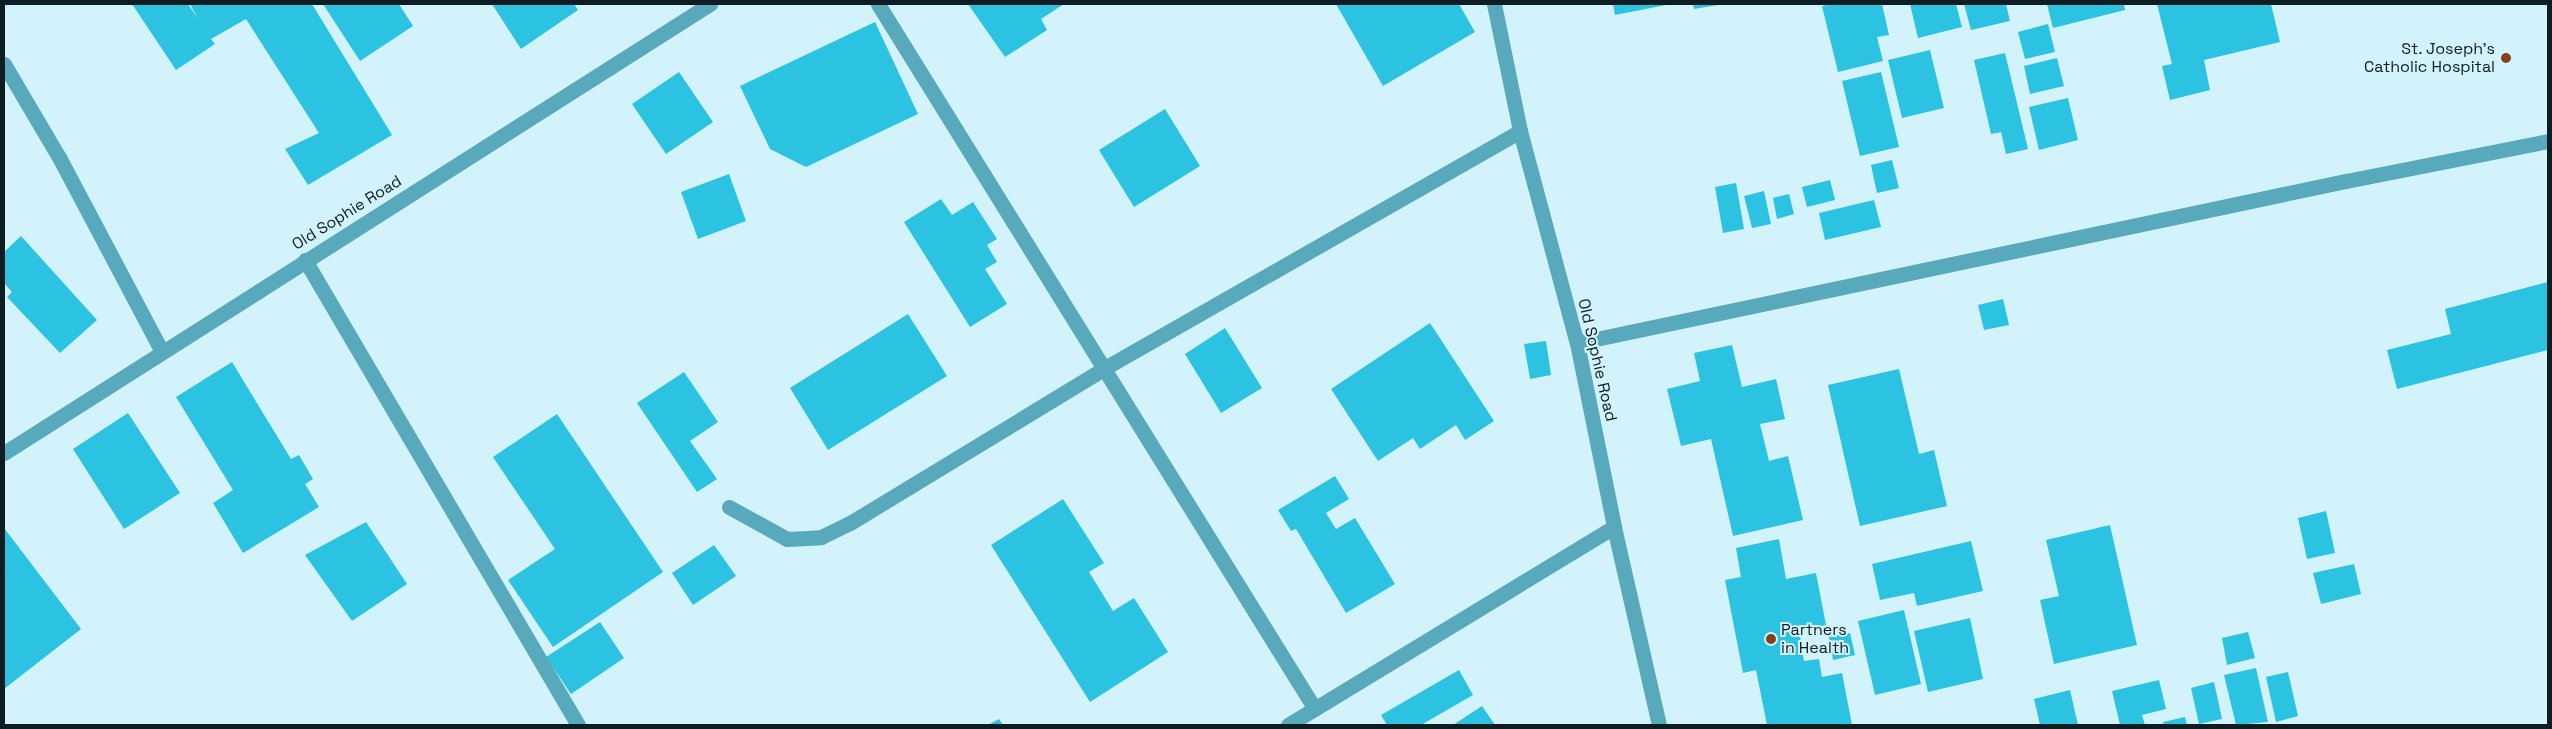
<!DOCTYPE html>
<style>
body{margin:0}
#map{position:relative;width:2552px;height:729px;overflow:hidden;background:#d3f3fc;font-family:"Space Grotesk",sans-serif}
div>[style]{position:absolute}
.building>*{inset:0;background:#2bc3e1}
.minor>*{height:15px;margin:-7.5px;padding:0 7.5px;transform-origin:7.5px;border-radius:7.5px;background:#58a9bc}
.dots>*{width:14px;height:14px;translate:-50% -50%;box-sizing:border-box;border:2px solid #d3f3fc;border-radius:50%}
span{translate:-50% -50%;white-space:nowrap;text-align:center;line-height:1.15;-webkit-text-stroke:4px #d3f3fc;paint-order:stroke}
.poi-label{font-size:16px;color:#0e1d21}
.right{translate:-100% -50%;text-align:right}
.left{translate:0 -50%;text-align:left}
.street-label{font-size:16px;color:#0e1d21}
.frame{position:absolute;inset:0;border:5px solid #0e1d21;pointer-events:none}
</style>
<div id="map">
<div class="building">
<div style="clip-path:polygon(132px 4px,188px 4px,198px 19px,190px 4px,312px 4px,392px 135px,308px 185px,285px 149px,319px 133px,246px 19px,211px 39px,215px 44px,176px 70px)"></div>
<div style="clip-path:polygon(323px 4px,399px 4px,413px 26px,360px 61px)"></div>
<div style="clip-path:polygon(492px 4px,574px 4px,578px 10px,521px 49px)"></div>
<div style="clip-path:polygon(968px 4px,1064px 4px,1041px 19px,1047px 30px,1005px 57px)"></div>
<div style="clip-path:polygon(1336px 4px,1459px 4px,1475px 32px,1383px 86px)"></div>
<div style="clip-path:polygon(1613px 4px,1665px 4px,1666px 5px,1615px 15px)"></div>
<div style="clip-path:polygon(1693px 4px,1718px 4px,1718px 5px,1694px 9px)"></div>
<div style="clip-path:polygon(1831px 4px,1882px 4px,1889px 35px,1877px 37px,1883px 61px,1838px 72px,1822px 6px)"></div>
<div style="clip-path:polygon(1910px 4px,1956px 4px,1962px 27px,1918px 38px)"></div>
<div style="clip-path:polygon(1964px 4px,2006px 4px,2010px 21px,1971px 30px)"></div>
<div style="clip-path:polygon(2047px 4px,2124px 4px,2125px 10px,2053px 28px)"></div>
<div style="clip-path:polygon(2157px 4px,2271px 4px,2280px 42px,2204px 60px,2210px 90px,2170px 100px,2162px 66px,2172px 64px)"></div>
<div style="clip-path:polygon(875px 22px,918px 114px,806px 167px,770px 149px,740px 86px)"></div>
<div style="clip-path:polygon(2048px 24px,2055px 52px,2025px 59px,2018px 32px)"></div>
<div style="clip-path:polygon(1930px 50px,1944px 108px,1902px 118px,1888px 60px)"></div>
<div style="clip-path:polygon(2005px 53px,2028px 149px,2006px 154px,2001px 132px,1991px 134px,1974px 60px)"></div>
<div style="clip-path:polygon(2057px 58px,2064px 86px,2030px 94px,2024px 66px)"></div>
<div style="clip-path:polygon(679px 72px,713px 122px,666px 154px,632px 104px)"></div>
<div style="clip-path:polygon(1881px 72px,1899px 147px,1860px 156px,1842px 81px)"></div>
<div style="clip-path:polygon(2068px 98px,2078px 140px,2039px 150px,2029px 107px)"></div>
<div style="clip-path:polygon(1165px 109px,1200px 166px,1134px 207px,1099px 150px)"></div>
<div style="clip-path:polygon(1892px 160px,1899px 188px,1877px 193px,1871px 165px)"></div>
<div style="clip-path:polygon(729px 174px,746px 221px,698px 239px,681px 192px)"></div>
<div style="clip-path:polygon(1830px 180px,1835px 200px,1807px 207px,1802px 187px)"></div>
<div style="clip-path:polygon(1736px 183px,1744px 229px,1723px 233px,1715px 187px)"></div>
<div style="clip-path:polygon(1764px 191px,1771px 224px,1752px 228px,1744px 196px)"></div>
<div style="clip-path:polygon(1789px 194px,1794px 214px,1777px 219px,1773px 198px)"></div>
<div style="clip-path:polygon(941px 199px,952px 215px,973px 202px,997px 239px,987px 245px,997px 262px,985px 269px,1007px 304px,970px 327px,904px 222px)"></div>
<div style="clip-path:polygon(1874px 200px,1881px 227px,1825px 240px,1819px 213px)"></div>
<div style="clip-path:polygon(21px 236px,97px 320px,60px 353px,7px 297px,12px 292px,4px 283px,4px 252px)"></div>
<div style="clip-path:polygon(2548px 282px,2548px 350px,2397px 389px,2387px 350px,2451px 334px,2445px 309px)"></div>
<div style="clip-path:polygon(2003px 299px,2009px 325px,1984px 330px,1978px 305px)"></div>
<div style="clip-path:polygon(908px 314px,947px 376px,828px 450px,790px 388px)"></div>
<div style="clip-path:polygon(1430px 323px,1494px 421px,1465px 440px,1456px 425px,1420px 449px,1413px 438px,1378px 461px,1331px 389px)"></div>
<div style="clip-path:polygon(1225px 328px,1262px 388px,1221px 413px,1185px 354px)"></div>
<div style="clip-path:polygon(1546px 341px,1551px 375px,1530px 379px,1524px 344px)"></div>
<div style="clip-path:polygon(1732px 345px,1742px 387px,1776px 379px,1785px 419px,1760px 424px,1769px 461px,1788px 456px,1803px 520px,1733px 536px,1711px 439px,1681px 446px,1667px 389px,1700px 381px,1694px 353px)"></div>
<div style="clip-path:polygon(232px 362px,291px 459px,299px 455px,313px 479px,305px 484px,319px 507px,243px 553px,213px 503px,233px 490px,176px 397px)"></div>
<div style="clip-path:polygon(1899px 369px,1919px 454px,1934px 450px,1947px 506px,1860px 526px,1828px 385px)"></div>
<div style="clip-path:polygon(684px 372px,718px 422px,690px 441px,717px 479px,697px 492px,637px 403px)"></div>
<div style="clip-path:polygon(128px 413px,180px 493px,124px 529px,73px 449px)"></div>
<div style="clip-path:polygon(557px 414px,663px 572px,553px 647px,508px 580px,555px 549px,493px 457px)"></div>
<div style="clip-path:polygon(1335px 476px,1349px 499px,1326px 513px,1336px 529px,1355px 518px,1395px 584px,1346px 613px,1296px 529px,1291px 531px,1278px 510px)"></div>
<div style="clip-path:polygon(1063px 499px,1104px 563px,1089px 572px,1113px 611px,1134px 598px,1168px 652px,1090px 702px,991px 545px)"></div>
<div style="clip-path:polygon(2326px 511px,2335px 553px,2307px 559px,2298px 518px)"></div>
<div style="clip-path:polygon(366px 522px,407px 584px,352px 621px,305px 555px)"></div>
<div style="clip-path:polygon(2110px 525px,2137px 645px,2054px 664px,2040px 600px,2059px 596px,2046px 540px)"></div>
<div style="clip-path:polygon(4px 528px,81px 629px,4px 689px)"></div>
<div style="clip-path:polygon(1779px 539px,1786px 579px,1816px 573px,1826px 625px,1799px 631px,1804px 661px,1819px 659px,1822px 677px,1842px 673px,1852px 725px,1767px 725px,1756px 670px,1743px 673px,1725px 580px,1741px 577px,1736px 548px)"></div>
<div style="clip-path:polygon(1971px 541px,1983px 591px,1917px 606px,1914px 593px,1880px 600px,1872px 564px)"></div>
<div style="clip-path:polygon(714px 545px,736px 576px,693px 605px,672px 573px)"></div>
<div style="clip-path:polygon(2354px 564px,2361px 594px,2321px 604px,2313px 573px)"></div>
<div style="clip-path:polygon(1904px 610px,1921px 684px,1875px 695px,1858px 621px)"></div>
<div style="clip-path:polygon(1970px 618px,1983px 679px,1928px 692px,1914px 631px)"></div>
<div style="clip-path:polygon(600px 622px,624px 658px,571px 694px,546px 657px)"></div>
<div style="clip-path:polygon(2248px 632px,2255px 658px,2227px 665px,2222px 638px)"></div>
<div style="clip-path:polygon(1850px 633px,1855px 655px,1833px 660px,1829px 637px)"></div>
<div style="clip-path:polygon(2256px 668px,2268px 722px,2236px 725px,2224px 675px)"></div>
<div style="clip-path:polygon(1459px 670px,1473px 695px,1421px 725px,1387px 725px,1381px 715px)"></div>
<div style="clip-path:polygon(2288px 672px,2298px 716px,2276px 722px,2266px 677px)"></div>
<div style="clip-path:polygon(2159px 680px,2166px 709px,2142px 715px,2145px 725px,2120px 725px,2112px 691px)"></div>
<div style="clip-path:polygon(2214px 682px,2222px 719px,2199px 724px,2191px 688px)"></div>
<div style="clip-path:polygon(2070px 690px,2078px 725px,2040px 725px,2034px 699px)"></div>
<div style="clip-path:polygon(1482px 706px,1495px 725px,1453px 725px)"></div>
<div style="clip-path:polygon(2185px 717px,2187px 725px,2164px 725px,2163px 722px)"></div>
<div style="clip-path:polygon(999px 719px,1003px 725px,988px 725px)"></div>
</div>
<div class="minor">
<div style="left:878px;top:4px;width:829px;rotate:58.21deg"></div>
<div style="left:1494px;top:4px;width:130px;rotate:78.4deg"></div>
<div style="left:1520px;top:131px;width:220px;rotate:75deg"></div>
<div style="left:1577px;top:343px;width:188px;rotate:78.6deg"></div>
<div style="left:1614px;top:527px;width:203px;rotate:77.2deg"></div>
<div style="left:4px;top:64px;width:110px;rotate:59.5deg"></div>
<div style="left:60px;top:159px;width:218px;rotate:62.1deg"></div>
<div style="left:305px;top:260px;width:539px;rotate:59.58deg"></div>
<div style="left:1577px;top:343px;width:786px;rotate:-11.9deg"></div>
<div style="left:2346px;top:181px;width:206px;rotate:-11.2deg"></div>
<div style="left:4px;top:453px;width:837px;rotate:-32.46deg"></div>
<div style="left:729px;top:507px;width:66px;rotate:28.9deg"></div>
<div style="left:787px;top:539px;width:34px;rotate:-3deg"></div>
<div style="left:821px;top:537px;width:32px;rotate:-26deg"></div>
<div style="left:850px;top:523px;width:296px;rotate:-31.3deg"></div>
<div style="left:1103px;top:369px;width:480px;rotate:-29.7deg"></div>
<div style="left:1288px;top:725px;width:381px;rotate:-31.3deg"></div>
</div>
<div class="dots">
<div style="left:2506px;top:58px;background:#863f1c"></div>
<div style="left:1771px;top:639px;background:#863f1c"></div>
</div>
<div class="poi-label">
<span class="right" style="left:2495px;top:58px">St. Joseph's<br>Catholic Hospital</span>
<span class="left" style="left:1781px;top:639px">Partners<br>in Health</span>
</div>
<div class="street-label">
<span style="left:347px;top:213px;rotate:-32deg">Old Sophie Road</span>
<span style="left:1597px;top:360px;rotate:77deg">Old Sophie Road</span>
</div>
<div class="frame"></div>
</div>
